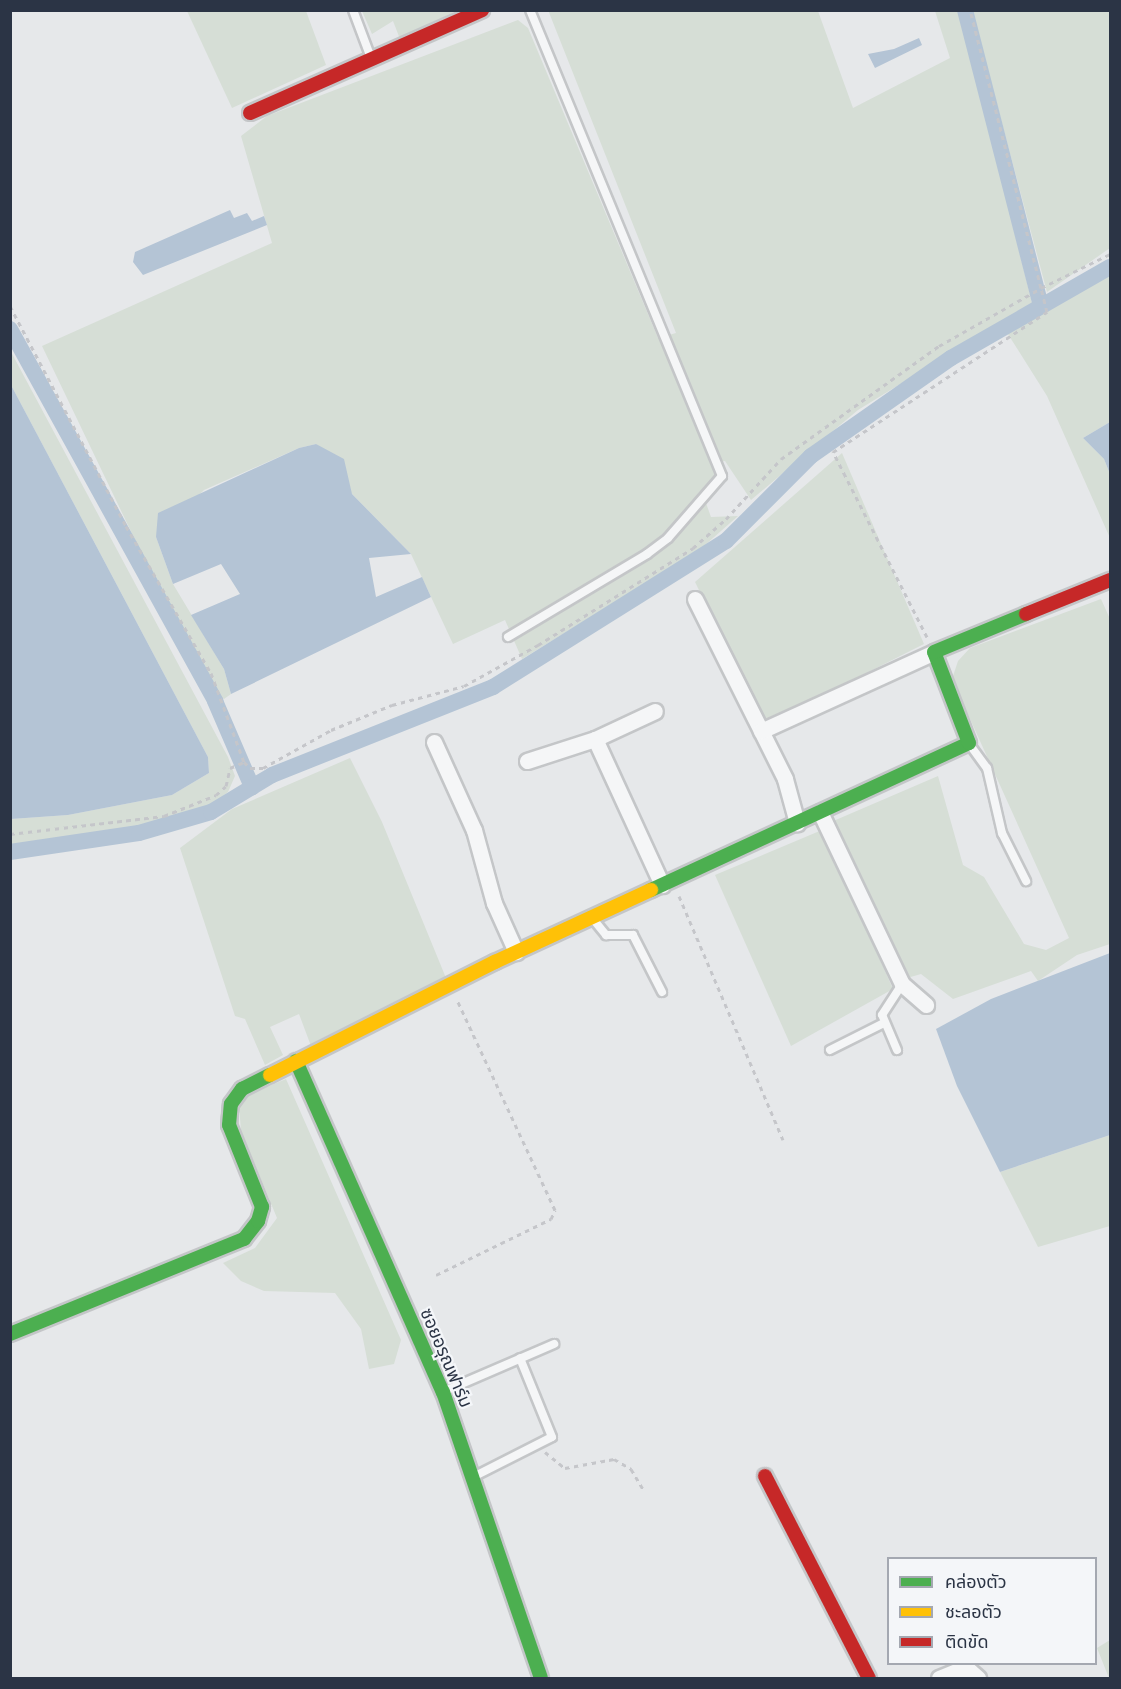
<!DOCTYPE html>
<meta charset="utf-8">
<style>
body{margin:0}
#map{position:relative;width:1121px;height:1689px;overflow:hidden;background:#e6e8ea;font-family:"DejaVu Sans","Noto Sans Thai",sans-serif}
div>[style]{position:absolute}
.green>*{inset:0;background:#d6ded6}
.water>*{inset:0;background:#b4c4d5}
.canal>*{height:16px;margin:-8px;padding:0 8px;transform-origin:8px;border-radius:8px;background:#b4c4d5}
.path>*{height:3px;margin-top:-1.5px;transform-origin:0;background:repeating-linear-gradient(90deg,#c5c6ca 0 4.5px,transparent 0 9px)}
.roads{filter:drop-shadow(2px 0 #c4c6c8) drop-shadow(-2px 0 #c4c6c8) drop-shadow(0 2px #c4c6c8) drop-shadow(0 -2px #c4c6c8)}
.lane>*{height:8px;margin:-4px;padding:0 4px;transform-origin:4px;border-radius:4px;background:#f5f6f7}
.street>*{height:15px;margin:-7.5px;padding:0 7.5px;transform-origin:7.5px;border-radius:7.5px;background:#f5f6f7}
.fast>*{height:14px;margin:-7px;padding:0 7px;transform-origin:7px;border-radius:7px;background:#4caf50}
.slow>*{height:14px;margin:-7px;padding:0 7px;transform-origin:7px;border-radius:7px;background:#ffc107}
.jam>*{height:14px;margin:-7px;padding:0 7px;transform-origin:7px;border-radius:7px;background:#c62828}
span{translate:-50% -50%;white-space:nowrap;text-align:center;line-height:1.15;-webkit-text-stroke:4.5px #f4f6f9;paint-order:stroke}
.street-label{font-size:18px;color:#2b3445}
.frame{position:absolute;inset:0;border:12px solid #2b3445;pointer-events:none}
.legend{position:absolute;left:887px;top:1557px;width:210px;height:108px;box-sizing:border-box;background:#f4f6f9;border:2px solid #a4a8b1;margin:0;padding:8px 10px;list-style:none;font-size:18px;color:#2b3445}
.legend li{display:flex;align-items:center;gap:12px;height:30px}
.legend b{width:30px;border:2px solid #a4a8b1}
</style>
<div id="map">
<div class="green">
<div style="clip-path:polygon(548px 10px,818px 11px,853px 108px,950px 58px,935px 11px,960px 11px,1032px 303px,858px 410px,751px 500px,725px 461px,711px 463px,716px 474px,702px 492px,711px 517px,738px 516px,696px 553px,522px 659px,505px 620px,453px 644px,411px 554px,352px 494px,316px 444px,299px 448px,204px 490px,156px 537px,173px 584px,224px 669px,231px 694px,224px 699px,213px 692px,173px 619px,42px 346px,272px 243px,241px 136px,267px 116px,518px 20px,528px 28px,658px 338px,676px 333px)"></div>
<div style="clip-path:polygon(187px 11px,306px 11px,326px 65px,232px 108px)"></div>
<div style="clip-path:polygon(362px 11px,456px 11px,400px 39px,393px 21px,372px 34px)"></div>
<div style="clip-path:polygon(972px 11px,1110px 11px,1110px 248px,1047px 292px)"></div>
<div style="clip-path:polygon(1110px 266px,1110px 422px,1083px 438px,1104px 459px,1110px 474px,1110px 538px,1047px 396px,1006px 331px)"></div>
<div style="clip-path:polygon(10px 350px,228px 757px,235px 776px,228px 792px,210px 806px,162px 822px,11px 845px,11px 819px,68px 815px,172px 795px,209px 773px,208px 757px,11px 385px)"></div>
<div style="clip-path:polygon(842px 453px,924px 644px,765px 724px,695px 582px)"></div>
<div style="clip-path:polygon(1101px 599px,1110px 619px,1110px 944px,1077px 955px,1038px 981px,1031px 971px,953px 999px,921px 974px,907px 978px,831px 822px,938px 776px,963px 865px,984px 877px,1024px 944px,1046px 950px,1069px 938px,952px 679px,958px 661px,970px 648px)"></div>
<div style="clip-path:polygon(350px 758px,382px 822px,446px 978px,311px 1046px,299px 1014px,270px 1027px,283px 1055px,265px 1065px,245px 1019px,235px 1016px,180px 848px,232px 809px)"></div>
<div style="clip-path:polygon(822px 830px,893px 989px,791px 1046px,715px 875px)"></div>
<div style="clip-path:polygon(286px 1079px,401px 1340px,394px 1364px,369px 1369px,361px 1329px,335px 1293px,264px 1291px,241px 1281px,223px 1263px,255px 1248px,277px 1218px,241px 1131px,239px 1106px,252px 1093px)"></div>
<div style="clip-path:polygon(1110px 1135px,1110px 1226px,1038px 1247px,1000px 1172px)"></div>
<div style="clip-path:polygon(1110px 1640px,1110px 1678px,1109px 1678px,1097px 1648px)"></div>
</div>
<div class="water">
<div style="clip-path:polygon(919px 38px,922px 45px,875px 68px,868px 54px,894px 49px)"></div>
<div style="clip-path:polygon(230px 210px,234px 218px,247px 213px,252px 221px,264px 216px,267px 225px,143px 275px,133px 262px,135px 252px)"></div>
<div style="clip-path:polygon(11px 385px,208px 757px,209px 773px,172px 795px,68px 815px,11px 819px)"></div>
<div style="clip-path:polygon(1110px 422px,1110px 474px,1104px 459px,1083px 438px)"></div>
<div style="clip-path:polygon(316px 444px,344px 459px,352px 494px,411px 554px,369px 558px,376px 597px,422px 577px,431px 597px,231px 694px,224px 669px,191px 615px,240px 594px,221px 564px,173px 584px,156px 537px,158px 513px,299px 448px)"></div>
<div style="clip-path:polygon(1110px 953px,1110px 1135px,1000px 1172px,957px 1086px,936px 1029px,991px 999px)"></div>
</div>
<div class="canal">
<div style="left:965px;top:10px;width:305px;rotate:75.6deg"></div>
<div style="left:10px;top:329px;width:425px;rotate:61.1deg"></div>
<div style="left:215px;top:701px;width:94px;rotate:66.7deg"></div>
<div style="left:10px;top:852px;width:130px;rotate:-8.4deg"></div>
<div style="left:139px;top:833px;width:75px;rotate:-16.3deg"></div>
<div style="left:211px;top:812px;width:71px;rotate:-31.2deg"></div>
<div style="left:272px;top:775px;width:238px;rotate:-21.7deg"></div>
<div style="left:493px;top:687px;width:275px;rotate:-32.1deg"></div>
<div style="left:726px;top:541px;width:120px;rotate:-45deg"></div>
<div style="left:811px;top:456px;width:171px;rotate:-35deg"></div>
<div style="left:951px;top:358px;width:183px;rotate:-29.8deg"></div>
</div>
<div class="path">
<div style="left:10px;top:306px;width:249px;rotate:62.2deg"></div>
<div style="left:126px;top:526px;width:170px;rotate:60deg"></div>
<div style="left:211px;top:673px;width:95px;rotate:69.7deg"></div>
<div style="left:244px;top:762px;width:8px;rotate:45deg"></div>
<div style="left:250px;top:768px;width:13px"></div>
<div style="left:263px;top:768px;width:78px;rotate:-29.2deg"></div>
<div style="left:331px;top:730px;width:66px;rotate:-22.3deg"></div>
<div style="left:392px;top:705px;width:74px;rotate:-14.8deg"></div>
<div style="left:464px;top:686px;width:85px;rotate:-29deg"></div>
<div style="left:538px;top:645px;width:183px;rotate:-32deg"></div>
<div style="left:693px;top:548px;width:44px;rotate:-41.3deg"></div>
<div style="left:726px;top:519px;width:81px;rotate:-47.5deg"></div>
<div style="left:781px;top:459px;width:194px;rotate:-35.6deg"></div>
<div style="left:939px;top:346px;width:117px;rotate:-29.6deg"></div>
<div style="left:1041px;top:288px;width:287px;rotate:-104.3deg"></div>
<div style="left:927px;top:637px;width:208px;rotate:-116.9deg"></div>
<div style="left:833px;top:452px;width:256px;rotate:-33.2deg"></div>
<div style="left:1047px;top:312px;width:25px;rotate:-104deg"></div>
<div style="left:1041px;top:288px;width:77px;rotate:-26.2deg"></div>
<div style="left:10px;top:834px;width:155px;rotate:-6.7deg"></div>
<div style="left:164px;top:816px;width:56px;rotate:-22deg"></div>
<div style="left:216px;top:795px;width:13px;rotate:-42deg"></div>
<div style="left:226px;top:786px;width:18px;rotate:-77deg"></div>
<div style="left:230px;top:768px;width:15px;rotate:-23deg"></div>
<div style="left:679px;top:896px;width:265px;rotate:66.9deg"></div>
<div style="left:436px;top:1275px;width:128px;rotate:-26deg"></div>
<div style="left:551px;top:1219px;width:10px;rotate:-66deg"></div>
<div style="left:555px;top:1210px;width:232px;rotate:-115deg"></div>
<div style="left:545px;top:1452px;width:26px;rotate:39deg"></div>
<div style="left:565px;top:1468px;width:50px;rotate:-10.4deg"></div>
<div style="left:614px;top:1459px;width:20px;rotate:30deg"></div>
<div style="left:631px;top:1469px;width:23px;rotate:59deg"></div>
</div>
<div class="roads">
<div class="lane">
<div style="left:353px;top:10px;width:51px;rotate:69.4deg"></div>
<div style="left:508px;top:637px;width:162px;rotate:-30.8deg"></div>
<div style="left:647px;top:554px;width:26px;rotate:-37deg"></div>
<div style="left:668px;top:538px;width:82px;rotate:-48.9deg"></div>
<div style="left:722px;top:476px;width:504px;rotate:-112.39deg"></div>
<div style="left:970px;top:745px;width:29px;rotate:54deg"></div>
<div style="left:987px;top:768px;width:67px;rotate:77deg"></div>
<div style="left:1002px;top:833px;width:54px;rotate:63.4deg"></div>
<div style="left:593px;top:919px;width:21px;rotate:51deg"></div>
<div style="left:606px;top:935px;width:27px"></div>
<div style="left:633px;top:935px;width:64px;rotate:63deg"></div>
<div style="left:830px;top:1050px;width:60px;rotate:-26.6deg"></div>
<div style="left:897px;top:1050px;width:38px;rotate:-113deg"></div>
<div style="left:882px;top:1015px;width:37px;rotate:-57deg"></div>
<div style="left:445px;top:1391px;width:119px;rotate:-23.3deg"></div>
<div style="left:475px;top:1476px;width:86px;rotate:-26.9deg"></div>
<div style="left:552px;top:1437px;width:85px;rotate:-112.1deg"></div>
</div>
<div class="street">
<div style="left:695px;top:599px;width:201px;rotate:63.4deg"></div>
<div style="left:785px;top:779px;width:46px;rotate:74.7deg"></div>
<div style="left:761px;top:731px;width:190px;rotate:-24.5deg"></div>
<div style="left:595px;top:739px;width:161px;rotate:65.3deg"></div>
<div style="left:434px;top:742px;width:97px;rotate:65.6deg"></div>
<div style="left:474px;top:830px;width:76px;rotate:74.7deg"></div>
<div style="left:494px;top:903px;width:54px;rotate:65.8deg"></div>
<div style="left:527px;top:761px;width:71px;rotate:-17.9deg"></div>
<div style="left:595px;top:739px;width:66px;rotate:-25deg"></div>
<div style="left:820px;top:812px;width:191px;rotate:64.5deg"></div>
<div style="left:902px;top:984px;width:32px;rotate:41deg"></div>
<div style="left:939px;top:1678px;width:22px;rotate:-22deg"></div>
<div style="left:959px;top:1670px;width:11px;rotate:5deg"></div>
<div style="left:970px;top:1671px;width:11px;rotate:41deg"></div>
</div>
<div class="fast">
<div style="left:651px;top:890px;width:350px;rotate:-24.8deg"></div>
<div style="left:969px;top:743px;width:97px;rotate:-111deg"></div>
<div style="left:934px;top:652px;width:100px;rotate:-22.4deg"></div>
<div style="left:296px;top:1061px;width:362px;rotate:66.1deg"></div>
<div style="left:443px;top:1392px;width:302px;rotate:71.1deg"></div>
<div style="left:10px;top:1334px;width:253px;rotate:-22.1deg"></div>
<div style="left:244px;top:1239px;width:23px;rotate:-52deg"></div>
<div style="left:258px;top:1221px;width:15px;rotate:-74deg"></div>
<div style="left:262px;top:1207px;width:88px;rotate:-111.9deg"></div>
<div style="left:229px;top:1125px;width:21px;rotate:-85deg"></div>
<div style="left:231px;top:1104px;width:19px;rotate:-54deg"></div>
<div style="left:242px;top:1089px;width:31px;rotate:-27deg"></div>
</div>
<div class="slow">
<div style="left:270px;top:1075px;width:252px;rotate:-26.7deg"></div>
<div style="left:495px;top:962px;width:172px;rotate:-24.8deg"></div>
</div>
<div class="jam">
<div style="left:250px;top:113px;width:254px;rotate:-23.9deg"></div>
<div style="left:1026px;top:614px;width:91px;rotate:-22deg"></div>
<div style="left:765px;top:1476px;width:227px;rotate:62.8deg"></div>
</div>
</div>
<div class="street-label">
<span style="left:446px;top:1358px;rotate:67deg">ซอยอรุณฟาร์ม</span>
</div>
<div class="frame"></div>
<ul class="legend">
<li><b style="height:8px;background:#4caf50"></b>คล่องตัว</li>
<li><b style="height:8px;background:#ffc107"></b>ชะลอตัว</li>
<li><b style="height:8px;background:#c62828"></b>ติดขัด</li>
</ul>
</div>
